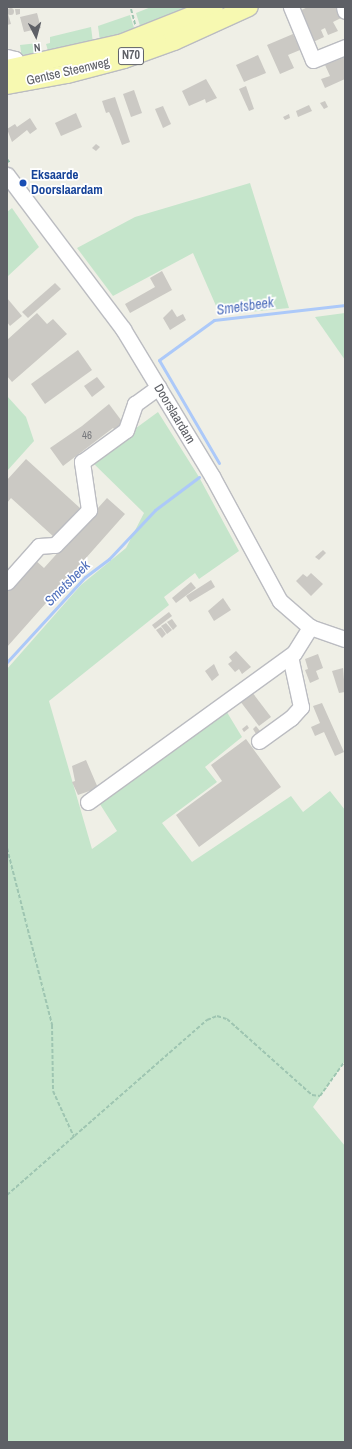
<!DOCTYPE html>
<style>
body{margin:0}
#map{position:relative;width:352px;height:1449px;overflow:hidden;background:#efefe6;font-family:"Archivo Narrow",sans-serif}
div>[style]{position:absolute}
.green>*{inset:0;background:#c5e5cb}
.stream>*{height:3px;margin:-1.5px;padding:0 1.5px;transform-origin:1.5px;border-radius:1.5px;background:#acc9f9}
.building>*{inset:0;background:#cbc9c4}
.round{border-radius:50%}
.path>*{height:2px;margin-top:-1px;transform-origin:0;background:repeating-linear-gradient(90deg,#9ec5b1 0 4px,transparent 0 6px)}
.roads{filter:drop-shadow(1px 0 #bbbcc1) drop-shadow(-1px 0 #bbbcc1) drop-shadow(0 1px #bbbcc1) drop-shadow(0 -1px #bbbcc1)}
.minor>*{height:15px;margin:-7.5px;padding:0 7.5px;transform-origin:7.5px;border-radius:7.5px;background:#fff}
.major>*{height:18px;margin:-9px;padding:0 9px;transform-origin:9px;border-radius:9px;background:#f7f9b1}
.dots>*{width:11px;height:11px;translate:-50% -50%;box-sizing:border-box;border:2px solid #fff;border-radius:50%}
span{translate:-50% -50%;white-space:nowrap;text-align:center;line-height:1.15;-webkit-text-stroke:3.5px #fff;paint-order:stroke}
.number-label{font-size:11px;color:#797a7e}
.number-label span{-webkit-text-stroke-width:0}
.shield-label span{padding:1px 3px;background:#fff;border:1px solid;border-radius:3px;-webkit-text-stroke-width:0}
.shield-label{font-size:12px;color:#5e6066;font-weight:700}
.street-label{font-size:13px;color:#5e6066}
.transit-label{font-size:13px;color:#164399;font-weight:700}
.left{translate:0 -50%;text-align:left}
.water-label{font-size:14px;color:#5070bc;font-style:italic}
.frame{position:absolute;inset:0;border:8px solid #5e6066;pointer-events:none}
.north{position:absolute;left:16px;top:16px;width:40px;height:40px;-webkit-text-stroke:3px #fff;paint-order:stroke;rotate:174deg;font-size:11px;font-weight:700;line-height:16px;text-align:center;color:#5e6066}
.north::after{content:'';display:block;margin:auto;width:14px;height:18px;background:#5e6066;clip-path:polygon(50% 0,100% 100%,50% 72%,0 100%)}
</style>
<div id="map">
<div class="green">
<div style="clip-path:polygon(151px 7px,188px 7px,190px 10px,141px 29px,136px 13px)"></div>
<div style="clip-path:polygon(130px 15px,135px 31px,100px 41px,98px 26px)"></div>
<div style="clip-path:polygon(91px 27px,93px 43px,49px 54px,46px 44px,50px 43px,50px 37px)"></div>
<div style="clip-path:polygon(38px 43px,42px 56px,22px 59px,20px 45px)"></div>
<div style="clip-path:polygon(250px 183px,289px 308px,220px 315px,193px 253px,113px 296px,77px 248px,135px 217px)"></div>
<div style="clip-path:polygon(12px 208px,39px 247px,7px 277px,7px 212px)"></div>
<div style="clip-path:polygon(345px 313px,345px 360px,315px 317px)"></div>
<div style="clip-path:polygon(7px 396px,26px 417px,34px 441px,7px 471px)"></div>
<div style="clip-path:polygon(158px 412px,199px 477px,239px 551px,199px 579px,195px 573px,164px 597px,169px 605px,49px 701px,92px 849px,117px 831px,98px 801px,225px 709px,242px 737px,205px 767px,217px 782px,162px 823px,192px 862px,291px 796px,303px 812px,330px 791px,345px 810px,345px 1061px,313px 1107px,345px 1146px,345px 1442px,7px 1442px,7px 669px,81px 585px,126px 548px,144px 513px,91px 461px)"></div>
</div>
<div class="stream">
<div style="left:219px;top:463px;width:119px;rotate:-120.2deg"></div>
<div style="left:159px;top:360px;width:68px;rotate:-36deg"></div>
<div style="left:214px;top:320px;width:132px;rotate:-6.5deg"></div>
<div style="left:7px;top:662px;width:115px;rotate:-47.5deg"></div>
<div style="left:85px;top:577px;width:30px;rotate:-37deg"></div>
<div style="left:109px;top:559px;width:67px;rotate:-46.8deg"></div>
<div style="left:155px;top:510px;width:55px;rotate:-36.9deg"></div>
</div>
<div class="building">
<div style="clip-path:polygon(308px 7px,339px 7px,343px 17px,333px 22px,338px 31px,328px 35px,325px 28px,321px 30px,324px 37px,311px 43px,299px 11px)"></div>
<div class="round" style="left:6.5px;top:7.5px;width:7px;height:7px"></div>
<div style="clip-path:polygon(15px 9px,20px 9px,20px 14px,16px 15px)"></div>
<div style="clip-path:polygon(7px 10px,11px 24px,7px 25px)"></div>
<div style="clip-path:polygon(37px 13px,41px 28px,24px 32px,20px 17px)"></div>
<div style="clip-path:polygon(293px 34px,300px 50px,288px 55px,294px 68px,280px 74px,267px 45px)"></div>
<div style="clip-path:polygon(258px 55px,266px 73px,244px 82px,236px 65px)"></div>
<div style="clip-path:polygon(345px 57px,345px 79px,325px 88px,321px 79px,330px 76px,325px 65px)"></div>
<div style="clip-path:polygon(206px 79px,217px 98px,206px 103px,205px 99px,189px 106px,182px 91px)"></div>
<div style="clip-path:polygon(246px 86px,254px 109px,249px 111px,239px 89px)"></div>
<div style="clip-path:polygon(134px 90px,142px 113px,131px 117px,123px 94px)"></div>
<div style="clip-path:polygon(115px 97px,130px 142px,122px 145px,112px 118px,109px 112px,106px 113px,102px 101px)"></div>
<div style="clip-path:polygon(325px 101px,328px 107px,324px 109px,320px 103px)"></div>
<div style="clip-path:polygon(309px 105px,312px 111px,298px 117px,296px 111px)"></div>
<div style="clip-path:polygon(163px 106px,171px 124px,163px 128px,155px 109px)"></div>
<div style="clip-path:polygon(76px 113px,82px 127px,61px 136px,55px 123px)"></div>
<div style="clip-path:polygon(289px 114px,290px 118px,285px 120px,283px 117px)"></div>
<div style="clip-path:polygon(30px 118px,37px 129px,30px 134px,27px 130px,12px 142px,7px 129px,15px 124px,17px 127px)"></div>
<div style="clip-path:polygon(96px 144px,100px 147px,96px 151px,92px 148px)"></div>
<div style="clip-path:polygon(162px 271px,172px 290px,130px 313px,125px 304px,155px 287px,150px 278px)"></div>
<div style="clip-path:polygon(55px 283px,61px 289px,28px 318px,22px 312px)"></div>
<div style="clip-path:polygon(7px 298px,22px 316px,10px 326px,7px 322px)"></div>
<div style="clip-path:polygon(172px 309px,177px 317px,183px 314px,186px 320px,170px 330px,163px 318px)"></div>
<div style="clip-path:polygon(37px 313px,47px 324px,53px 319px,67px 334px,12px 382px,7px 376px,7px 340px)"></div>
<div style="clip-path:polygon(78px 350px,92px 370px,45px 404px,31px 384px)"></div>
<div style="clip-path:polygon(97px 377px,105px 387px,92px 397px,84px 386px)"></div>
<div style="clip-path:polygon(109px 404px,124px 424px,115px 430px,113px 428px,63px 466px,50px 448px,82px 426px)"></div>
<div style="clip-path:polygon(26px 459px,80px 508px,54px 537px,11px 498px,7px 503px,7px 480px)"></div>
<div style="clip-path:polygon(107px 498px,125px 514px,7px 647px,7px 589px,34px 559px,44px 568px)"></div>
<div style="clip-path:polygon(323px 550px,326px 553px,319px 560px,315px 557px)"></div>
<div style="clip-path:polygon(311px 573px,323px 584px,311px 596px,296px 581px,303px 574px,307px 577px)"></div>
<div style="clip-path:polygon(211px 580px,215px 587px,190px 602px,186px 596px)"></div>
<div style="clip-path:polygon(191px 582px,196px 588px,176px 603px,172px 598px)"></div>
<div style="clip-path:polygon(223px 598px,231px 610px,214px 621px,208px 611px)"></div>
<div style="clip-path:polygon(169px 612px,172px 616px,155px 629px,152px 625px)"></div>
<div style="clip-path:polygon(172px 619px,177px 626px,173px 630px,167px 622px)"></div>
<div style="clip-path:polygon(166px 623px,172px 630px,167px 634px,161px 626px)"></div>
<div style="clip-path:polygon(161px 627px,166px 634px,162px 638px,156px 630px)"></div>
<div style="clip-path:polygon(236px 651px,251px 667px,242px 674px,239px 669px,235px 672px,228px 664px,232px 661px,229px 657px)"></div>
<div style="clip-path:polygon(318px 654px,323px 668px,316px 671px,319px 679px,310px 683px,305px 670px,308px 669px,305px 659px)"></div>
<div style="clip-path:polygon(214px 664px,219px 675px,212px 681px,205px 671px)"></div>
<div style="clip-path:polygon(343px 668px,345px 692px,339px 693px,332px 671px)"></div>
<div style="clip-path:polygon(252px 692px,271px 717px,259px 726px,240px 701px)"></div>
<div style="clip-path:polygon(322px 703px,344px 752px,335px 756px,324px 732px,315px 736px,311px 727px,320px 723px,313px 706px)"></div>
<div style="clip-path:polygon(247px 725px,249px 728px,244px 732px,242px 729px)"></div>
<div style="clip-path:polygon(256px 726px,260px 731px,256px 734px,253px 729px)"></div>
<div style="clip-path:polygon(246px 739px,281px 787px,199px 847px,176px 815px,222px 781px,211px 765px)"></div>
<div style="clip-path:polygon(86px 760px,98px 788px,78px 795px,72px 782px,75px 781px,72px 766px)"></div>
</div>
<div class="path">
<div style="left:131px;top:9px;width:16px;rotate:75deg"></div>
<div style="left:7px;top:159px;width:5px;rotate:53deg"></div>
<div style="left:7px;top:848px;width:183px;rotate:75.7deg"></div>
<div style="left:52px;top:1025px;width:66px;rotate:89.1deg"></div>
<div style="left:53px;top:1091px;width:51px;rotate:65.5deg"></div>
<div style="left:7px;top:1195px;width:266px;rotate:-41.2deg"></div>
<div style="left:207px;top:1020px;width:11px;rotate:-22deg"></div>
<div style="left:217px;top:1016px;width:10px;rotate:17deg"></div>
<div style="left:227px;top:1019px;width:114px;rotate:41.8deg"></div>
<div style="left:312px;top:1095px;width:8px;rotate:7deg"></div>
<div style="left:320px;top:1096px;width:43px;rotate:-54.5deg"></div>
</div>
<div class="roads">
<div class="minor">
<div style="left:291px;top:7px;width:57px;rotate:67.5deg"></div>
<div style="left:313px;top:60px;width:35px;rotate:-22deg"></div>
<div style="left:344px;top:7px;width:4px;rotate:76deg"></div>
<div style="left:7px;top:57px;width:8px;rotate:14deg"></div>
<div style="left:15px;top:59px;width:19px;rotate:81deg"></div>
<div style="left:7px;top:175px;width:193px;rotate:53deg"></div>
<div style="left:123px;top:329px;width:172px;rotate:58.8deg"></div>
<div style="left:212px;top:476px;width:142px;rotate:61.5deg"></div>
<div style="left:280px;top:601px;width:40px;rotate:41deg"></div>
<div style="left:310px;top:627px;width:37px;rotate:19deg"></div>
<div style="left:7px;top:582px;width:48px;rotate:-48.4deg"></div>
<div style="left:39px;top:546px;width:16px;rotate:-4deg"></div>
<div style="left:55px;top:545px;width:49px;rotate:-45.8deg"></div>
<div style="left:89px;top:510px;width:49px;rotate:-98.3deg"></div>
<div style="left:82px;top:462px;width:54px;rotate:-36deg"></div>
<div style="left:126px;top:430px;width:28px;rotate:-71deg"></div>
<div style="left:135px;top:404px;width:29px;rotate:-36deg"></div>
<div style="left:259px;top:741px;width:39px;rotate:-36deg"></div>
<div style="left:291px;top:718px;width:15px;rotate:-48deg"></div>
<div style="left:301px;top:707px;width:52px;rotate:-102.2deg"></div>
<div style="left:88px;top:802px;width:254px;rotate:-35.9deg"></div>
<div style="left:294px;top:653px;width:31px;rotate:-58deg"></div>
</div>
<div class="major">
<div style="left:7px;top:69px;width:116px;rotate:-12.5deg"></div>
<div style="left:120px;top:44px;width:101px;rotate:-21.5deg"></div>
<div style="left:7px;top:85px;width:61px;rotate:-10.4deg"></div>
<div style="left:67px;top:74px;width:59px;rotate:-14.7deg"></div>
<div style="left:124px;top:59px;width:53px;rotate:-19.8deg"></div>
<div style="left:174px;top:41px;width:82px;rotate:-24.4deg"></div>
</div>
</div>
<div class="dots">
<div style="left:23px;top:183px;background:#1a4fb4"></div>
</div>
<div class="number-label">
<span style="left:87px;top:435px">46</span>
</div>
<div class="shield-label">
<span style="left:131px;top:56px">N70</span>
</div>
<div class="street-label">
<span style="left:68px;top:72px;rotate:-13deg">Gentse Steenweg</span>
<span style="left:174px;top:414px;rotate:59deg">Doorslaardam</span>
</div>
<div class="transit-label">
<span class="left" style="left:31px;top:183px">Eksaarde<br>Doorslaardam</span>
</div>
<div class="water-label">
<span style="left:245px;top:306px;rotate:-8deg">Smetsbeek</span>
<span style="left:67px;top:583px;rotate:-45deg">Smetsbeek</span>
</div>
<div class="frame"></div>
<div class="north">N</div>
</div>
